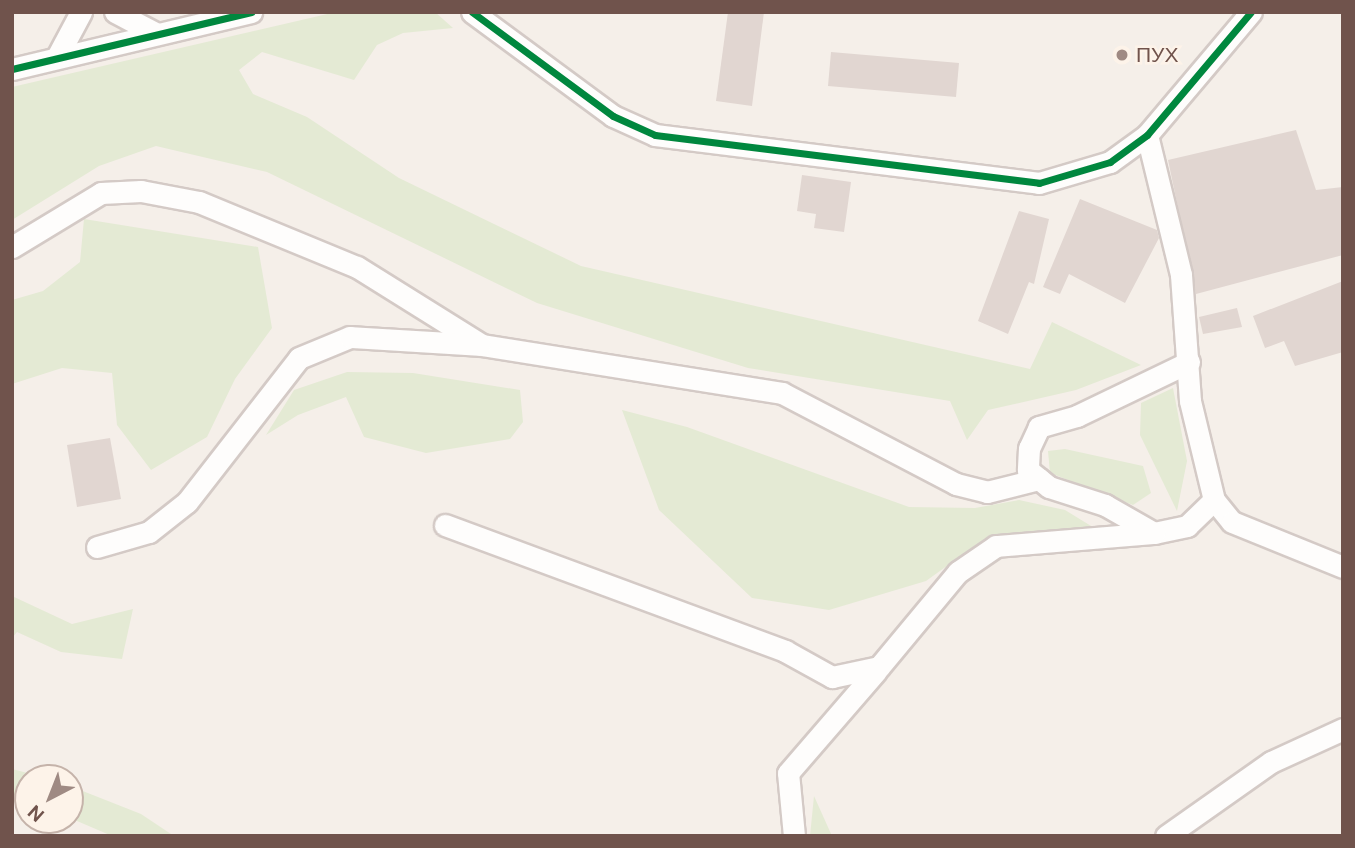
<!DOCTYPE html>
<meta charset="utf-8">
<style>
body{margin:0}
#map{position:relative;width:1355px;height:848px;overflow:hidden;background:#f5efe9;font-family:"DM Sans",sans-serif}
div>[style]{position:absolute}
.green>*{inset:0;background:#e4ead4}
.building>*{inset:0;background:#e1d6d1}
.roads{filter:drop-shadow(2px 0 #d4cac6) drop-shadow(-2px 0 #d4cac6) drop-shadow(0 2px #d4cac6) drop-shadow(0 -2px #d4cac6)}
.minor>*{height:21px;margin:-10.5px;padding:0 10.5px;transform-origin:10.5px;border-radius:10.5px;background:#fefdfc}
.cycleway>*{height:7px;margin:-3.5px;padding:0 3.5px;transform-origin:3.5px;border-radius:3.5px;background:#00873e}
.dots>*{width:19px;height:19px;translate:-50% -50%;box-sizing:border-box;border:4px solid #fdf3e9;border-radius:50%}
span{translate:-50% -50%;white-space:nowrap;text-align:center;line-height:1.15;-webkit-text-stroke:5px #fdf3e9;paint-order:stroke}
.poi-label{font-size:21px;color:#70534c}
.left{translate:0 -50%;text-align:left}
.frame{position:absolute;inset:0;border:14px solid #70534c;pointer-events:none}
.north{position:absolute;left:14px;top:764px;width:70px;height:70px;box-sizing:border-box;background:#fdf3e9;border:2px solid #c5b3aa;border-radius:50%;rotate:222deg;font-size:19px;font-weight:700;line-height:28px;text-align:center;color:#70534c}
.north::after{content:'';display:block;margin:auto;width:24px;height:32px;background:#9f8a83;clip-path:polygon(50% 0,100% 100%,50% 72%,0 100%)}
</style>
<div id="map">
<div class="green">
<div style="clip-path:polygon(336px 12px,435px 12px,453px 28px,403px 33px,377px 45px,354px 80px,262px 52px,239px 70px,253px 94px,307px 117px,399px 178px,581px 266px,1030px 369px,1052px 322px,1141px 365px,1076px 390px,988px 410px,967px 440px,950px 401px,748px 368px,537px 303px,267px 172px,156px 146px,99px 166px,12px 220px,12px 87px)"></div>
<div style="clip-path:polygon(84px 219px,258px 247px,272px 328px,235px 379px,207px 437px,151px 470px,117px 425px,112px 373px,62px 368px,12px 384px,12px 300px,43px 291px,80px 262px)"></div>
<div style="clip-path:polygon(347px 372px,413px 373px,520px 390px,523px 422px,510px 439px,426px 453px,364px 437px,346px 397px,298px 415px,266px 435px,294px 390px)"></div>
<div style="clip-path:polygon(1173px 388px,1187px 461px,1177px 511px,1140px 435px,1141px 403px)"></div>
<div style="clip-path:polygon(622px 410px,687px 427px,909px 507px,975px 508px,1019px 500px,1065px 510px,1096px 529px,990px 535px,926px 581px,829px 610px,752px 598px,659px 510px)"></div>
<div style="clip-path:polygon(1065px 449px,1143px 466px,1151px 493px,1133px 505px,1050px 473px,1048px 451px)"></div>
<div style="clip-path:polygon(12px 596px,72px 624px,133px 609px,122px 659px,61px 652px,17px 632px,12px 638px)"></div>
<div style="clip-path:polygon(12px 769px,47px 778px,28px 778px,28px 806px,12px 802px)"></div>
<div style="clip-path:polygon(70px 786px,141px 814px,174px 836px,112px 836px,70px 818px)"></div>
<div style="clip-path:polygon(814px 796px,832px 836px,810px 836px)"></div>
</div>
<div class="building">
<div style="clip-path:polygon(728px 12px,764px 12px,752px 106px,716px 101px)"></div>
<div style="clip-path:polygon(831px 52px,959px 63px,956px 97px,828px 86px)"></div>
<div style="clip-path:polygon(1296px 130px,1316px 190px,1343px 187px,1343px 255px,1196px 294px,1168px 160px)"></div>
<div style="clip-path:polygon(802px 175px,851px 182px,844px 232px,814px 228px,816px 214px,797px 211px)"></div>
<div style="clip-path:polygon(1080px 199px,1157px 230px,1159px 238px,1125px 303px,1069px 274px,1060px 294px,1043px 287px)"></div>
<div style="clip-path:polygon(1019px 211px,1049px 219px,1034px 284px,1029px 282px,1008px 334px,978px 321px)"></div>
<div style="clip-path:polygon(1343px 281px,1343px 352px,1295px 366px,1284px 341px,1265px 348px,1253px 316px)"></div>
<div style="clip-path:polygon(1237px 308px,1242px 327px,1203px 334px,1199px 317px)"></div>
<div style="clip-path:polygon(110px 438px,121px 499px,77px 507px,67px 445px)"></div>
</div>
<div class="roads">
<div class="minor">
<div style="left:115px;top:12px;width:45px;rotate:27.7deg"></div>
<div style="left:472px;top:12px;width:175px;rotate:36.4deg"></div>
<div style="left:613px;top:116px;width:46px;rotate:24.3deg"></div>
<div style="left:655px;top:135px;width:387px;rotate:7.1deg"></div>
<div style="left:1039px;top:183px;width:74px;rotate:-16.5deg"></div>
<div style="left:1110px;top:162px;width:46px;rotate:-36.1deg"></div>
<div style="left:1147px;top:135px;width:161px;rotate:-49.8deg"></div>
<div style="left:57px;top:57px;width:51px;rotate:-61.9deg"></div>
<div style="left:12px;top:69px;width:246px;rotate:-13.4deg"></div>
<div style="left:1147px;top:135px;width:144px;rotate:76.3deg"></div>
<div style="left:1181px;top:275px;width:126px;rotate:85.9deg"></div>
<div style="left:1190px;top:401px;width:102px;rotate:76.4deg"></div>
<div style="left:1214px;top:500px;width:28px;rotate:51deg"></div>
<div style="left:1232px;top:522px;width:120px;rotate:22.1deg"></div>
<div style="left:12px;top:247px;width:104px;rotate:-31.2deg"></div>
<div style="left:101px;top:193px;width:40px;rotate:-2.9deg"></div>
<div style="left:141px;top:191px;width:59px;rotate:10.7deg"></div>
<div style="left:199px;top:202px;width:171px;rotate:22.4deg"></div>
<div style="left:357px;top:267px;width:147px;rotate:32deg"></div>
<div style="left:482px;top:345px;width:304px;rotate:9.1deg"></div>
<div style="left:782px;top:393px;width:196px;rotate:27.6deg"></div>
<div style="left:956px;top:484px;width:32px;rotate:14deg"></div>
<div style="left:987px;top:492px;width:54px;rotate:-14deg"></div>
<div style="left:1189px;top:362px;width:124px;rotate:154.3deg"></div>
<div style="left:1077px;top:416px;width:40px;rotate:164deg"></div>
<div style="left:1039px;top:427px;width:23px;rotate:115deg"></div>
<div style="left:1029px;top:448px;width:22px;rotate:93deg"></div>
<div style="left:1028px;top:470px;width:27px;rotate:39deg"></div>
<div style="left:1049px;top:487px;width:59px;rotate:17.8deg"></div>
<div style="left:1105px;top:505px;width:56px;rotate:29.7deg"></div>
<div style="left:1154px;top:533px;width:34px;rotate:-12deg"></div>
<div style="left:1187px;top:526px;width:37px;rotate:-44deg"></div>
<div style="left:445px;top:525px;width:363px;rotate:20.3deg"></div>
<div style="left:785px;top:651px;width:54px;rotate:29deg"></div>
<div style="left:832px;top:677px;width:48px;rotate:-12deg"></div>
<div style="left:879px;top:667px;width:124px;rotate:-50.3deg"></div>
<div style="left:958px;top:572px;width:46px;rotate:-34.4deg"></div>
<div style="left:996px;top:546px;width:159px;rotate:-4.7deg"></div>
<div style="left:97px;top:547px;width:54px;rotate:-16.1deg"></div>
<div style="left:149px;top:532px;width:48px;rotate:-38.3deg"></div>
<div style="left:187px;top:502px;width:182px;rotate:-52.1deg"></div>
<div style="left:299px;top:358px;width:55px;rotate:-22.4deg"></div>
<div style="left:350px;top:337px;width:130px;rotate:3.5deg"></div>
<div style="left:794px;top:836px;width:63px;rotate:-95.4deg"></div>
<div style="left:788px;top:773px;width:135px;rotate:-49.2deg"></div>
<div style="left:1166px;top:836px;width:128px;rotate:-35.2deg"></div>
<div style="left:1271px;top:762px;width:79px;rotate:-24.6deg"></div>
</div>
</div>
<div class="cycleway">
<div style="left:472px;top:12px;width:175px;rotate:36.4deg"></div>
<div style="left:613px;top:116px;width:46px;rotate:24.3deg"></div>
<div style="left:655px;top:135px;width:387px;rotate:7.1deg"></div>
<div style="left:1039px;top:183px;width:74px;rotate:-16.5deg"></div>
<div style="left:1110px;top:162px;width:46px;rotate:-36.1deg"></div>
<div style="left:1147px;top:135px;width:161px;rotate:-49.8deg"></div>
<div style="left:12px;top:69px;width:246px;rotate:-13.4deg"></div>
</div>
<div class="dots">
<div style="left:1122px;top:55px;background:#9f8a83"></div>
</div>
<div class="poi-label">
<span class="left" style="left:1136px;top:55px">ПУХ</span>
</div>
<div class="frame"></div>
<div class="north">N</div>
</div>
